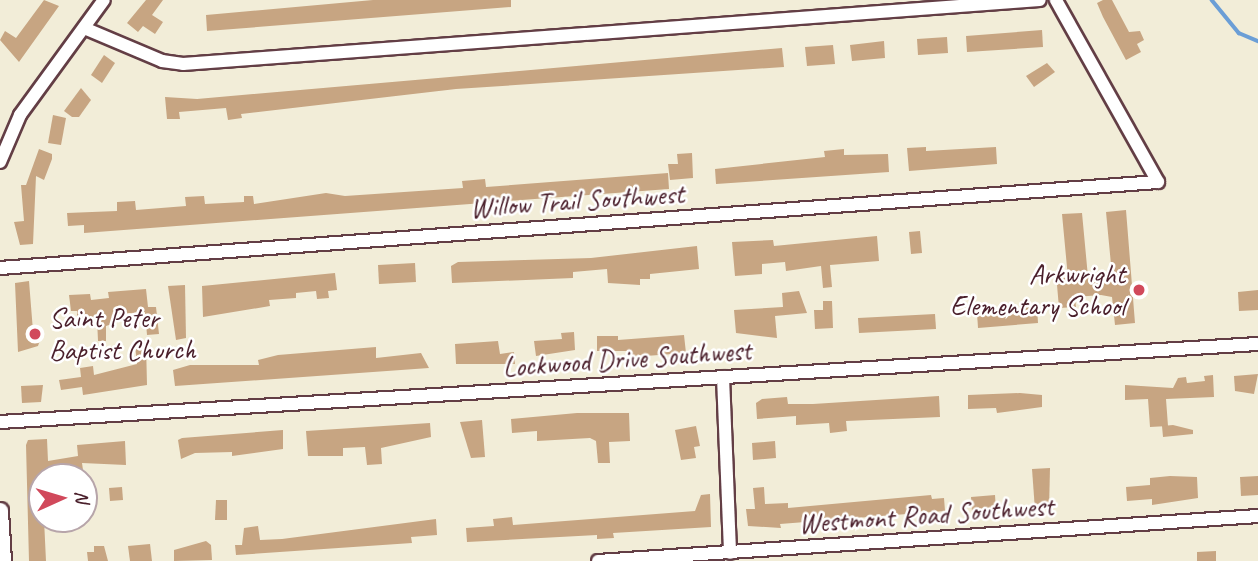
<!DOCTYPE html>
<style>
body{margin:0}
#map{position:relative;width:1258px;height:561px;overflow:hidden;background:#f2edd8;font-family:Caveat,sans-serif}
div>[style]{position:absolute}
.stream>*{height:3.5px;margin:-1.75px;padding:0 1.75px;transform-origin:1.75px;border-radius:1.75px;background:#6b9ed6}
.building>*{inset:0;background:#c7a582}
.roads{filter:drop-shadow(2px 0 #633e45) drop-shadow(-2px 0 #633e45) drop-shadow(0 2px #633e45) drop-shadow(0 -2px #633e45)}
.street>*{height:12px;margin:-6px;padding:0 6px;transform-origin:6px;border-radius:6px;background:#fff}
.secondary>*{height:16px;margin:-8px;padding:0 8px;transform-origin:8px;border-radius:8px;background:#fff}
.dots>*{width:19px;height:19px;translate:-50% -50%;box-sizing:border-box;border:4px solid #fff;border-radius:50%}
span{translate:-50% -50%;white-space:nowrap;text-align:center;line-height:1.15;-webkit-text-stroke:5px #fff;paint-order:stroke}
.street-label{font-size:28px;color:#4a1f2b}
.poi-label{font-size:28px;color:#4a1f2b}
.right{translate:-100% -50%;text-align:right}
.left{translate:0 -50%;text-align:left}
.north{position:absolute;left:28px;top:463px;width:70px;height:70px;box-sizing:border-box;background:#fff;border:2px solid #b7a5aa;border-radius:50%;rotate:86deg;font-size:19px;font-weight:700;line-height:28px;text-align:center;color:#4a1f2b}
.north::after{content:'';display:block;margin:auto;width:24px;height:32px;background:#d1495b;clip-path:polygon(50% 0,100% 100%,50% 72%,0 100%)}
</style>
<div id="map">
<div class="stream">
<div style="left:1212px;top:0;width:43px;rotate:50.7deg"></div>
<div style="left:1239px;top:33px;width:21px;rotate:23deg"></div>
</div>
<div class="building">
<div style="clip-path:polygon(44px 0,59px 6px,19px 62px,0 40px,5px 31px,16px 38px)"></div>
<div style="clip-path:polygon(146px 0,163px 0,152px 15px,163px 22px,155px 34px,143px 26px,138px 32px,127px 23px)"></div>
<div style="clip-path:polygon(373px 0,511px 0,511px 7px,207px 31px,206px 15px)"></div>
<div style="clip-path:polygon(1103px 0,1112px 0,1129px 32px,1140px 31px,1144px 40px,1137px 44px,1141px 52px,1126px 60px,1103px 17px,1097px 3px)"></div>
<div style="clip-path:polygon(1042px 30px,1043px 47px,967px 52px,966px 36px)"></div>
<div style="clip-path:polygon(947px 37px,948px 53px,918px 55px,917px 39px)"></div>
<div style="clip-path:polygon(884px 41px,885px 58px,852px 61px,850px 45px)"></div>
<div style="clip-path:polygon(833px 45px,835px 64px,807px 66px,805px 47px)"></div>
<div style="clip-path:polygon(782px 48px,784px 67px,456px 89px,241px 114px,242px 118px,228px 120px,226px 108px,179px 112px,180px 119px,167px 119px,165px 97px,197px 99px)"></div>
<div style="clip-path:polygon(104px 55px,115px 63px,102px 83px,91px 75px)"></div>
<div style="clip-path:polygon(1047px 63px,1055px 72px,1034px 87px,1026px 76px)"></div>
<div style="clip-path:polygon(81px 88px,91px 100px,79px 117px,72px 117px,64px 111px)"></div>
<div style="clip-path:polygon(53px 115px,66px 118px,61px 145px,48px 143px)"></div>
<div style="clip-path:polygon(926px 147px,926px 151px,996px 147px,997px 164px,909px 171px,907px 148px)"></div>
<div style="clip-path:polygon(39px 149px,52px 154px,52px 159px,44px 180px,36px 176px,33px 244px,20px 245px,14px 222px,24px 221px,21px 185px,26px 185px)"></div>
<div style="clip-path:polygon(844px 149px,844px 155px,888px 154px,889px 172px,716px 184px,715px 169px,825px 157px,824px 151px)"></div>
<div style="clip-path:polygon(692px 153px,693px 178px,670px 180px,668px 164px,678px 164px,677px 154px)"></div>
<div style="clip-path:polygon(668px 173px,669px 189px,84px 233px,84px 225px,68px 226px,67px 213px,117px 211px,117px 202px,135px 201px,136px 210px,186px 206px,185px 197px,204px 196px,205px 204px,244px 202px,244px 196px,253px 196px,254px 204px,326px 193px,345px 196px,463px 188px,462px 181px,485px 179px,486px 187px)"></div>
<div style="clip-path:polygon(1126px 210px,1135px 323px,1115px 325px,1112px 297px,1101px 295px,1075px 297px,1076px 307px,1059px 308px,1057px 285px,1060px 278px,1068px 278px,1062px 214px,1082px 213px,1088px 277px,1112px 275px,1106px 212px)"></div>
<div style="clip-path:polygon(920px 231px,922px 253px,911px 254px,909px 232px)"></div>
<div style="clip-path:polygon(877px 236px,879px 261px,830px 265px,832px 287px,823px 288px,821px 266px,786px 271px,785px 262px,762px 264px,762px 274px,735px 276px,732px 242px,773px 240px,774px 246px)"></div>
<div style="clip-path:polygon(697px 246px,699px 269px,650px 274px,650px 279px,640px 279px,640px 285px,608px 283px,607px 269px,573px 272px,573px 278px,452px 283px,451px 266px,458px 262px,591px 258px)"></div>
<div style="clip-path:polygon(415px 263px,416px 282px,379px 284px,378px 265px)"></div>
<div style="clip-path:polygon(335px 273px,337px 290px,328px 291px,329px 298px,317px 299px,316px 291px,296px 293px,296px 298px,269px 300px,270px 306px,203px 317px,202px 286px)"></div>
<div style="clip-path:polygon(29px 281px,33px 331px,40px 331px,40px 340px,38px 346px,18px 352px,15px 283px)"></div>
<div style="clip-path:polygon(185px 285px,186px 338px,176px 340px,168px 286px)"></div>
<div style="clip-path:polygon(146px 289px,148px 307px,156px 307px,159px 334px,147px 335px,145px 312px,117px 314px,118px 322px,106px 326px,106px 341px,98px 341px,97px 319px,77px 320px,77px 311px,71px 311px,69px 295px,90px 294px,91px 300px,109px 298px,108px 292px)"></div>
<div style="clip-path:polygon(1258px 290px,1258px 310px,1239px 311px,1238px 292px)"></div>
<div style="clip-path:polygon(799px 291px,807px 313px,775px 316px,777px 338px,736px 333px,734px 310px,783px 307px,782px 293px)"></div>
<div style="clip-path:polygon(823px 301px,832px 301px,833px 328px,815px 329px,814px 310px,823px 310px)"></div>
<div style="clip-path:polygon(1037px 306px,1038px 323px,978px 328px,977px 313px)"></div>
<div style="clip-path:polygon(935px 314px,936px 329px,859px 333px,858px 318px)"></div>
<div style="clip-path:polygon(574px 332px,575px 350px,536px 356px,534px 341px,562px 339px,561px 333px)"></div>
<div style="clip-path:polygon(684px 335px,686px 353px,632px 357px,632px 351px,597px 351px,597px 336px,618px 336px,618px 340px)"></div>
<div style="clip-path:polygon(498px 341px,500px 354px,514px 352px,515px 364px,456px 364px,455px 344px)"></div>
<div style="clip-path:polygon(146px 343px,147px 385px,83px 395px,82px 387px,61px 390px,59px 380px,81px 377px,80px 368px,93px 366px,94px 375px,137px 364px,135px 344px)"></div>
<div style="clip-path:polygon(376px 347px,376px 358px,421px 353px,429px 368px,175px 386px,173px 370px,190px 365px,259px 365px,258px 360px,278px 355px)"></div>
<div style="clip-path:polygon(1258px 374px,1254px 394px,1235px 391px,1234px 376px)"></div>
<div style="clip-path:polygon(1213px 375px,1214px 397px,1166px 399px,1168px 426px,1150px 427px,1148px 399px,1125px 400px,1125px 385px,1173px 388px,1178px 378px,1186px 377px,1187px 383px,1205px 381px,1204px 376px)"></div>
<div style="clip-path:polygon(43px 385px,41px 402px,22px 403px,21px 386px)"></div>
<div style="clip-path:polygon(1020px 393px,1042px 395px,1042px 407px,997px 413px,996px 408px,968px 409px,968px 395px)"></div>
<div style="clip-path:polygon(939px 396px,940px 417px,846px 421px,847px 431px,830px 433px,829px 423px,796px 425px,796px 416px,757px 419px,756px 403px,762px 399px,787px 397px,788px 404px,813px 404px)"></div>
<div style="clip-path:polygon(577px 413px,629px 413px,630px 441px,609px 442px,610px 463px,598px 463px,596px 441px,590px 438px,537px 441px,537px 431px,512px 433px,511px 419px)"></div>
<div style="clip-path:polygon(482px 420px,485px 457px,471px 458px,460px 422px)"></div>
<div style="clip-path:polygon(430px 423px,431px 437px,381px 448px,382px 464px,367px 465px,365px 447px,343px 448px,343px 456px,308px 456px,306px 431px)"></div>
<div style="clip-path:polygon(1173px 425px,1193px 430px,1193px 434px,1163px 437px,1162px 426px)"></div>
<div style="clip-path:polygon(696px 426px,700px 446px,694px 447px,696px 458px,681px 460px,675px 430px)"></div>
<div style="clip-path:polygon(283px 430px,283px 449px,232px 456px,232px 452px,195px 453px,181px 459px,178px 440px,182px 438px)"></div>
<div style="clip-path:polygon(47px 439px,48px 461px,78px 456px,77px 445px,125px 441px,126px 465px,82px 463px,84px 477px,42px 477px,46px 561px,29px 561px,26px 445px,28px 440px)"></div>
<div style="clip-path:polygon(775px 441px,776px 458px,753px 460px,752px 443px)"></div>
<div style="clip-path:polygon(1050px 468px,1049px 510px,1035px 510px,1032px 469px)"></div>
<div style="clip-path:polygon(1170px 476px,1197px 477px,1198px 498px,1152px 505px,1152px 499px,1127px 501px,1126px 487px,1150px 485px,1150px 478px)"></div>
<div style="clip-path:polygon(1258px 476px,1258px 495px,1241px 496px,1240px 477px)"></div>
<div style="clip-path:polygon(122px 487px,123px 500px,110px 501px,109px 488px)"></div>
<div style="clip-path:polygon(764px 487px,765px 504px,788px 503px,788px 508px,931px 495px,932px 499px,944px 498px,945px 511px,780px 524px,781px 528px,748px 526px,746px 509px,755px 509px,753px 488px)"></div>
<div style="clip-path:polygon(710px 494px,711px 527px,613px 533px,614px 538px,597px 539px,597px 535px,467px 542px,466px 528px,494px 526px,493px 519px,512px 517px,513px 525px,695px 511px,701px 495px)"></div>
<div style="clip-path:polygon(995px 495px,996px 510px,972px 512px,971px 497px)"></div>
<div style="clip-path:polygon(216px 500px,227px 500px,227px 520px,215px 520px)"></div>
<div style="clip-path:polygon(436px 519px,437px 535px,411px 537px,412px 543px,236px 555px,235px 545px,242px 545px,244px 528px,258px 526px,260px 540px,282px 539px)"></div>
<div style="clip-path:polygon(206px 541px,211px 545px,212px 560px,174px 561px,174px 550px)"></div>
<div style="clip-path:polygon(150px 544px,152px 561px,130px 561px,128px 546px)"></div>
<div style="clip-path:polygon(94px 546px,104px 546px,108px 561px,88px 561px,87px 552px,94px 552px)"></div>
<div style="clip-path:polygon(1216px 551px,1216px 561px,1197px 561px,1197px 552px)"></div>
</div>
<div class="roads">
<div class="street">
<div style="left:84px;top:28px;width:85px;rotate:22.9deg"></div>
<div style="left:162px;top:61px;width:21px;rotate:8deg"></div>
<div style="left:183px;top:64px;width:859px;rotate:-4.27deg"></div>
<div style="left:0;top:162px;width:51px;rotate:-66.9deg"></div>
<div style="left:20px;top:115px;width:142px;rotate:-53.9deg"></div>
<div style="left:0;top:268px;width:1161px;rotate:-4.25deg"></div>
<div style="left:1158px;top:182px;width:209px;rotate:-119.3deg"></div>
<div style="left:723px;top:377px;width:176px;rotate:87.7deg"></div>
<div style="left:0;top:422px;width:1260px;rotate:-3.55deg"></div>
<div style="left:598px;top:561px;width:662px;rotate:-3.9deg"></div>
</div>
<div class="secondary">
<div style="left:0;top:511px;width:50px;rotate:86.6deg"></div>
</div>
</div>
<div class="dots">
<div style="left:1139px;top:290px;background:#d1495b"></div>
<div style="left:35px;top:334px;background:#d1495b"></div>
</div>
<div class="street-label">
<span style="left:577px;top:201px;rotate:-4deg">Willow Trail Southwest</span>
<span style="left:627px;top:359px;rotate:-4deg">Lockwood Drive Southwest</span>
<span style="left:926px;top:515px;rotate:-4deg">Westmont Road Southwest</span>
</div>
<div class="poi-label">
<span class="right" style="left:1125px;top:290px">Arkwright<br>Elementary School</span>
<span class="left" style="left:49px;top:334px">Saint Peter<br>Baptist Church</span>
</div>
<div class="north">N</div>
</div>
